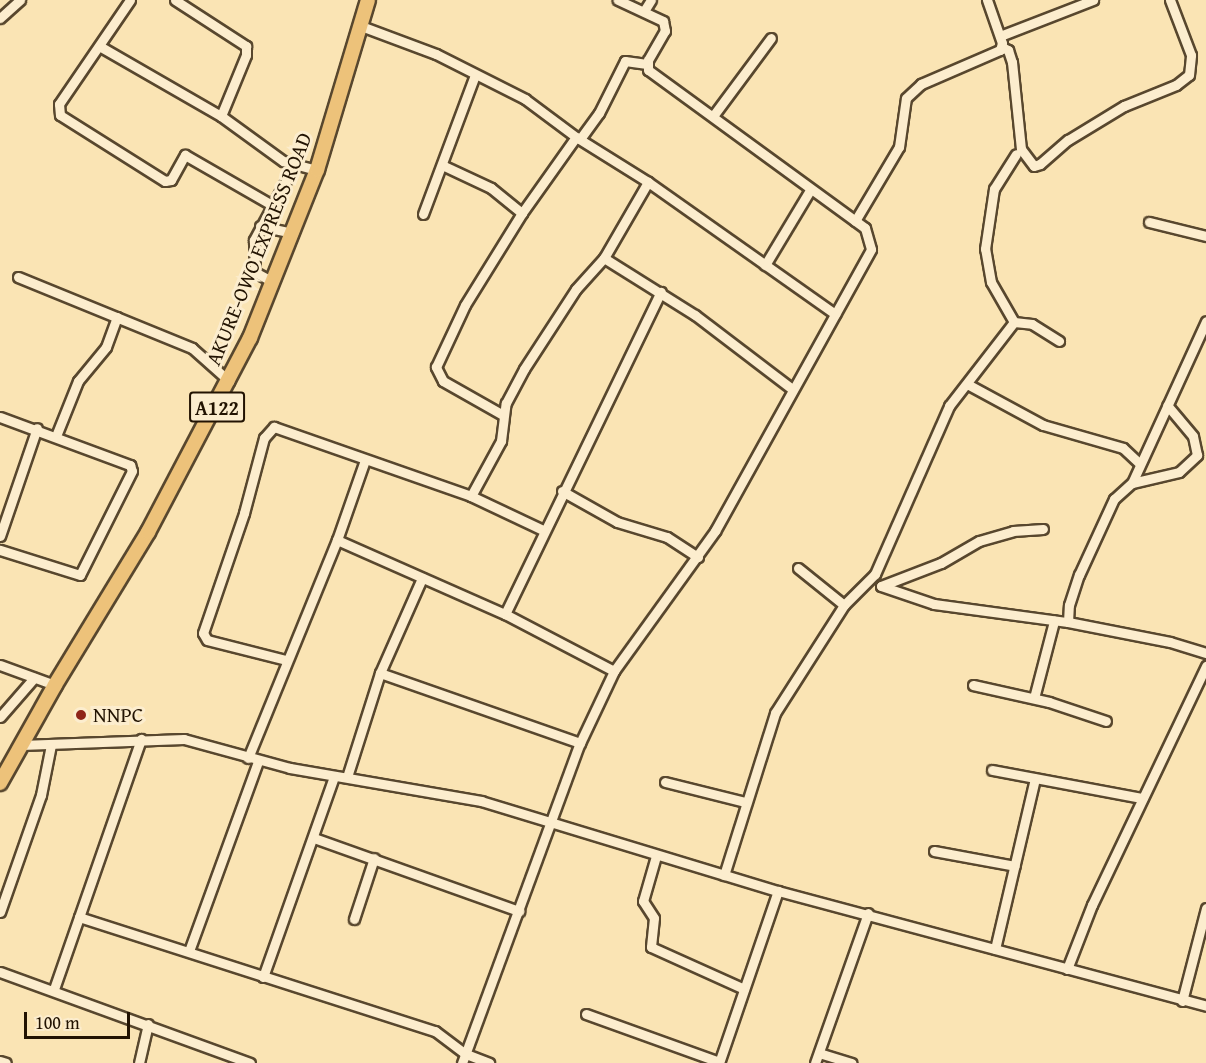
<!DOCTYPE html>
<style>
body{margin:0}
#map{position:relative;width:1206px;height:1063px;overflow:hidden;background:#fae4b4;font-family:"Gentium Book Plus",serif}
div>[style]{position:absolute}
.roads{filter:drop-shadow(2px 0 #58472e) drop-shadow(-2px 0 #58472e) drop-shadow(0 2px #58472e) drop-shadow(0 -2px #58472e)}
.minor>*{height:9px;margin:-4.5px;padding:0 4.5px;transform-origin:4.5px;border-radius:4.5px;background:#fcedce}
.highway>*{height:14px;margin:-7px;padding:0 7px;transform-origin:7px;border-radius:7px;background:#edc27a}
.dots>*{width:16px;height:16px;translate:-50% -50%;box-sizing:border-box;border:3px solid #fcedce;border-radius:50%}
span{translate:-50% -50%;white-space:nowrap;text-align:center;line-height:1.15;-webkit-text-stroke:6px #fcedce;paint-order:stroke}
.shield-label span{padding:2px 4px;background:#fcedce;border:2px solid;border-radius:4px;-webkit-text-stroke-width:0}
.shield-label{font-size:20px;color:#221302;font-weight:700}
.street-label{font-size:21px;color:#221302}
.poi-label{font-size:21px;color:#221302}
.left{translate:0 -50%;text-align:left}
.scale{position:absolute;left:24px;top:1012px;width:106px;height:27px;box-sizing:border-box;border:3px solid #221302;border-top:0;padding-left:8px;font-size:18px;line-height:21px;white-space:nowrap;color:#221302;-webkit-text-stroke:4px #fcedce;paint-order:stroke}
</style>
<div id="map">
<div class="roads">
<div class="minor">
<div style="left:130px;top:0;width:126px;rotate:124.3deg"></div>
<div style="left:59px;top:104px;width:11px;rotate:85deg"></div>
<div style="left:60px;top:115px;width:124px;rotate:32.2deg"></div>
<div style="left:165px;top:181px;width:6px;rotate:-9deg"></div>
<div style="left:171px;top:180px;width:29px;rotate:-61deg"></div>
<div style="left:185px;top:155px;width:100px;rotate:29.9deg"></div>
<div style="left:175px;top:0;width:85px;rotate:32.9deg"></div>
<div style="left:246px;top:46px;width:9px;rotate:90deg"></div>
<div style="left:246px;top:55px;width:66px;rotate:112.3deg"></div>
<div style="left:644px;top:11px;width:13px;rotate:-58deg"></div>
<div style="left:0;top:18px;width:27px;rotate:-42deg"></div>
<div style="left:361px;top:26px;width:80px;rotate:20.5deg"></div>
<div style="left:436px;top:54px;width:100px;rotate:26.8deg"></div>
<div style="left:525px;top:99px;width:64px;rotate:36.7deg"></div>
<div style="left:1000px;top:36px;width:100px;rotate:-21.2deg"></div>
<div style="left:101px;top:47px;width:138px;rotate:29.9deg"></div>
<div style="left:221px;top:116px;width:77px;rotate:36deg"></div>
<div style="left:283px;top:161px;width:35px;rotate:15deg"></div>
<div style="left:1002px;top:47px;width:7px;rotate:27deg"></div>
<div style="left:1008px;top:50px;width:13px;rotate:72deg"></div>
<div style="left:1012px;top:62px;width:87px;rotate:84.1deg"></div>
<div style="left:1021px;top:149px;width:21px;rotate:53deg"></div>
<div style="left:1034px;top:166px;width:6px;rotate:-18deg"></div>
<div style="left:1040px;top:164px;width:37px;rotate:-41deg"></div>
<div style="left:1068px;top:140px;width:66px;rotate:-31.3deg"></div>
<div style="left:1124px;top:106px;width:56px;rotate:-22deg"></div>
<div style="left:1176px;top:85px;width:16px;rotate:-38deg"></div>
<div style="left:1189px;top:75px;width:20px;rotate:-84deg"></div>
<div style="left:1191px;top:55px;width:59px;rotate:-110.9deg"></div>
<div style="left:713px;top:116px;width:97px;rotate:-53.4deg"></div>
<div style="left:580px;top:139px;width:32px;rotate:-54deg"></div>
<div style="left:599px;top:113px;width:58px;rotate:-63.4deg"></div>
<div style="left:625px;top:61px;width:22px;rotate:8deg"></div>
<div style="left:442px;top:165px;width:54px;rotate:25.1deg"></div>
<div style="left:491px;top:188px;width:40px;rotate:39deg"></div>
<div style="left:423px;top:214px;width:148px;rotate:-69.5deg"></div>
<div style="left:855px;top:221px;width:86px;rotate:-59.3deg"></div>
<div style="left:899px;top:147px;width:49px;rotate:-81.9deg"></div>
<div style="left:906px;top:98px;width:21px;rotate:-43deg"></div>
<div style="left:921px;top:84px;width:86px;rotate:-23.3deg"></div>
<div style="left:1000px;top:50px;width:7px;rotate:-74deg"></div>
<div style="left:1002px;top:43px;width:46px;rotate:-109.2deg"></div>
<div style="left:1149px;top:222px;width:59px;rotate:13.8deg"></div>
<div style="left:260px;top:226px;width:34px;rotate:12deg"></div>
<div style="left:604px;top:258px;width:107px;rotate:32.1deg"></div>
<div style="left:695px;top:315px;width:122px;rotate:37.3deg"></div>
<div style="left:765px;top:265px;width:87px;rotate:-59deg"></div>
<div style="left:18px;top:277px;width:188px;rotate:22.2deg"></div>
<div style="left:192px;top:348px;width:50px;rotate:41.7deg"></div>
<div style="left:273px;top:282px;width:21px;rotate:-151deg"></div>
<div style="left:255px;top:272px;width:32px;rotate:-92deg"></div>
<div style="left:254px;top:240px;width:86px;rotate:-61.7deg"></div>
<div style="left:1014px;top:322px;width:18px;rotate:6deg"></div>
<div style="left:1032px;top:324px;width:32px;rotate:32deg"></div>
<div style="left:969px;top:385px;width:84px;rotate:28.4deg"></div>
<div style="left:1043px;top:425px;width:83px;rotate:16deg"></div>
<div style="left:1123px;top:448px;width:23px;rotate:43deg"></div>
<div style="left:503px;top:415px;width:69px;rotate:-150.5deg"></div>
<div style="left:443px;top:381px;width:16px;rotate:-117deg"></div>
<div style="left:436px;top:367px;width:68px;rotate:-64.9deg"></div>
<div style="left:465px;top:305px;width:108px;rotate:-58.2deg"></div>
<div style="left:522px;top:213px;width:93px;rotate:-54.6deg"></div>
<div style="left:576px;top:137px;width:85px;rotate:32deg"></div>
<div style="left:0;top:417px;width:139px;rotate:20.3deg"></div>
<div style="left:130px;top:465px;width:6px;rotate:72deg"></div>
<div style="left:132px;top:471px;width:116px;rotate:116.6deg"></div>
<div style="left:80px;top:575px;width:84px;rotate:-162.6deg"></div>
<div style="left:56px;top:436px;width:59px;rotate:-68.2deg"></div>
<div style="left:78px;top:381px;width:44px;rotate:-50.5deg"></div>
<div style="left:106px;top:347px;width:32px;rotate:-70deg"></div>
<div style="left:1132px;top:483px;width:178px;rotate:-65.4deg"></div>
<div style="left:562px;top:491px;width:63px;rotate:29.4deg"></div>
<div style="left:617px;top:522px;width:52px;rotate:16.7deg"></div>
<div style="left:667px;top:537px;width:37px;rotate:33deg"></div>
<div style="left:471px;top:496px;width:63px;rotate:-61.4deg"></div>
<div style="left:501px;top:441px;width:38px;rotate:-83deg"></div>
<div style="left:506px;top:403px;width:38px;rotate:-62deg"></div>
<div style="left:524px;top:369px;width:95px;rotate:-57deg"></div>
<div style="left:576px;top:289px;width:42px;rotate:-47.9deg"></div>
<div style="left:604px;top:258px;width:88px;rotate:-59.9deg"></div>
<div style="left:648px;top:182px;width:229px;rotate:35.2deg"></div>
<div style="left:0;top:536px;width:114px;rotate:-71.1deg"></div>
<div style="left:337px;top:540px;width:184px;rotate:23.8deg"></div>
<div style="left:505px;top:614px;width:123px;rotate:27.6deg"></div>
<div style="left:798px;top:568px;width:59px;rotate:38.8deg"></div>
<div style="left:881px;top:586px;width:56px;rotate:18.8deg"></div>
<div style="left:934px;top:604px;width:135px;rotate:7.7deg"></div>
<div style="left:1068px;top:622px;width:104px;rotate:11.1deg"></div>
<div style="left:1170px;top:642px;width:38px;rotate:17deg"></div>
<div style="left:881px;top:586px;width:64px;rotate:-21deg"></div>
<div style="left:941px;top:563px;width:44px;rotate:-30.1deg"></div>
<div style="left:979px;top:541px;width:35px;rotate:-16deg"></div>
<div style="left:1013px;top:531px;width:30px;rotate:-4deg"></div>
<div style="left:505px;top:614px;width:358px;rotate:-64.2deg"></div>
<div style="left:1068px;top:622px;width:17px;rotate:-87deg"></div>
<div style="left:1069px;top:605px;width:32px;rotate:-72deg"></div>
<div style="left:1079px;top:575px;width:84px;rotate:-65.3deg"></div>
<div style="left:1114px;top:499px;width:24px;rotate:-42deg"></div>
<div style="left:1132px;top:483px;width:48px;rotate:-13.2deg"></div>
<div style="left:1179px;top:472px;width:25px;rotate:-43deg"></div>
<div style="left:1197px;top:455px;width:19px;rotate:-102deg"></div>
<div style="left:1193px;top:436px;width:40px;rotate:-130deg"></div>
<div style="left:286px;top:660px;width:81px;rotate:-165.8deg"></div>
<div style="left:207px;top:640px;width:8px;rotate:-120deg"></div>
<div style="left:203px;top:633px;width:127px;rotate:-71.1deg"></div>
<div style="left:244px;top:513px;width:78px;rotate:-75.1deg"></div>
<div style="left:264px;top:438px;width:15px;rotate:-48deg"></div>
<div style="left:274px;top:427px;width:209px;rotate:19.3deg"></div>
<div style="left:471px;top:496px;width:80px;rotate:25.3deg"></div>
<div style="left:0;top:665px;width:59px;rotate:20deg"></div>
<div style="left:380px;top:673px;width:212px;rotate:19.3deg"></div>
<div style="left:973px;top:685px;width:78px;rotate:12.6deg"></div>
<div style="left:1049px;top:702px;width:60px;rotate:18.4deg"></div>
<div style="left:1034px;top:698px;width:80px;rotate:-75.4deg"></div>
<div style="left:0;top:717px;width:52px;rotate:-48.9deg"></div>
<div style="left:21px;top:745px;width:163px;rotate:-2.1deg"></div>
<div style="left:184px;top:739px;width:110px;rotate:15.3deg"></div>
<div style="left:290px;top:768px;width:194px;rotate:9.8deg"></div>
<div style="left:481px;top:801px;width:310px;rotate:16.9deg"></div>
<div style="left:778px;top:891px;width:443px;rotate:15deg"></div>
<div style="left:248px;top:758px;width:235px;rotate:-67.8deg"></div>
<div style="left:337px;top:540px;width:85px;rotate:-70.7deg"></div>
<div style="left:992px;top:770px;width:153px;rotate:10.6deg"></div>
<div style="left:347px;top:777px;width:109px;rotate:-72.4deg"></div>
<div style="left:380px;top:673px;width:104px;rotate:-66.1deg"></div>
<div style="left:665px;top:782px;width:82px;rotate:14deg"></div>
<div style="left:314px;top:838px;width:218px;rotate:19.6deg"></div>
<div style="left:934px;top:851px;width:82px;rotate:10.5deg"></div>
<div style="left:656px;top:856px;width:47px;rotate:106.1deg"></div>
<div style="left:643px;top:901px;width:20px;rotate:57deg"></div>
<div style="left:654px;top:918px;width:29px;rotate:96deg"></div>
<div style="left:651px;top:947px;width:102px;rotate:24.3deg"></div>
<div style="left:724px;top:875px;width:170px;rotate:-72.5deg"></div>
<div style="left:775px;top:713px;width:128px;rotate:-57.4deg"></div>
<div style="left:844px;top:605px;width:44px;rotate:-45deg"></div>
<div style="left:875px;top:574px;width:184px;rotate:-66.2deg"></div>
<div style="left:949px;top:406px;width:106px;rotate:-52.3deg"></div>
<div style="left:1014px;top:322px;width:46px;rotate:-119.9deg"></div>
<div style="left:991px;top:282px;width:34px;rotate:-100deg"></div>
<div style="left:985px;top:249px;width:61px;rotate:-81.5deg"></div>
<div style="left:994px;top:189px;width:41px;rotate:-57.8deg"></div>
<div style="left:0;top:912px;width:124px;rotate:-70.7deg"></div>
<div style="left:41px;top:795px;width:51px;rotate:-78.7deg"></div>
<div style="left:79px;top:917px;width:374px;rotate:17.8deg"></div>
<div style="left:435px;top:1031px;width:39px;rotate:37deg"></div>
<div style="left:466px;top:1054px;width:25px;rotate:21deg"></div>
<div style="left:354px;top:919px;width:64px;rotate:-71.8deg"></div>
<div style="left:995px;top:949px;width:175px;rotate:-76.8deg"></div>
<div style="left:189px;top:951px;width:202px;rotate:-70deg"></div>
<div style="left:1067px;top:969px;width:69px;rotate:-68.7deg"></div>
<div style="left:1092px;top:905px;width:265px;rotate:-64.5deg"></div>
<div style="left:0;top:972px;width:266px;rotate:20deg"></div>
<div style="left:263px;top:977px;width:212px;rotate:-70.5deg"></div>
<div style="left:54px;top:989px;width:265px;rotate:-70.8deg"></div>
<div style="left:1182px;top:1001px;width:96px;rotate:-75.5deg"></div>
<div style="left:586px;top:1014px;width:141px;rotate:19.8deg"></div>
<div style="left:819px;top:1053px;width:34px;rotate:17deg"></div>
<div style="left:0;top:1061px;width:6px;rotate:18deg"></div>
<div style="left:139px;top:1063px;width:40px;rotate:-77deg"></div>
<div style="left:462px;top:1063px;width:341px;rotate:-69.8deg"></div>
<div style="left:580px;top:743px;width:80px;rotate:-64.7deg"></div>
<div style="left:614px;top:671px;width:173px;rotate:-54.2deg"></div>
<div style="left:715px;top:531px;width:322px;rotate:-61deg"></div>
<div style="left:871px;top:249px;width:22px;rotate:-106deg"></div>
<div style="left:865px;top:228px;width:268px;rotate:-143.9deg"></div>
<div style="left:648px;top:70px;width:10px;rotate:-90deg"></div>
<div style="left:648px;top:60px;width:34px;rotate:-60deg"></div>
<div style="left:665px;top:31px;width:10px;rotate:-101deg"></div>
<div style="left:663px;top:21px;width:50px;rotate:-155deg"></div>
<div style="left:719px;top:1063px;width:182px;rotate:-71.1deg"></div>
<div style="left:815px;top:1063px;width:159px;rotate:-70.5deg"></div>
</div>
<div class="highway">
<div style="left:0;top:783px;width:112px;rotate:-60.7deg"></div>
<div style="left:55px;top:685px;width:179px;rotate:-58.7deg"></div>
<div style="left:148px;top:532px;width:219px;rotate:-62.3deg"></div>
<div style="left:250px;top:338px;width:181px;rotate:-68.3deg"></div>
<div style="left:317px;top:170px;width:177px;rotate:-73.3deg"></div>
</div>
</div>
<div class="dots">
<div style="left:81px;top:715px;background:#8f2418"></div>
</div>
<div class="shield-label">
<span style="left:217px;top:407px">A122</span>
</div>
<div class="street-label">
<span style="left:259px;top:249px;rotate:-68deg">AKURE-OWO EXPRESS ROAD</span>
</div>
<div class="poi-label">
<span class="left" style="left:93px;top:715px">NNPC</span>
</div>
<div class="scale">100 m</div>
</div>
